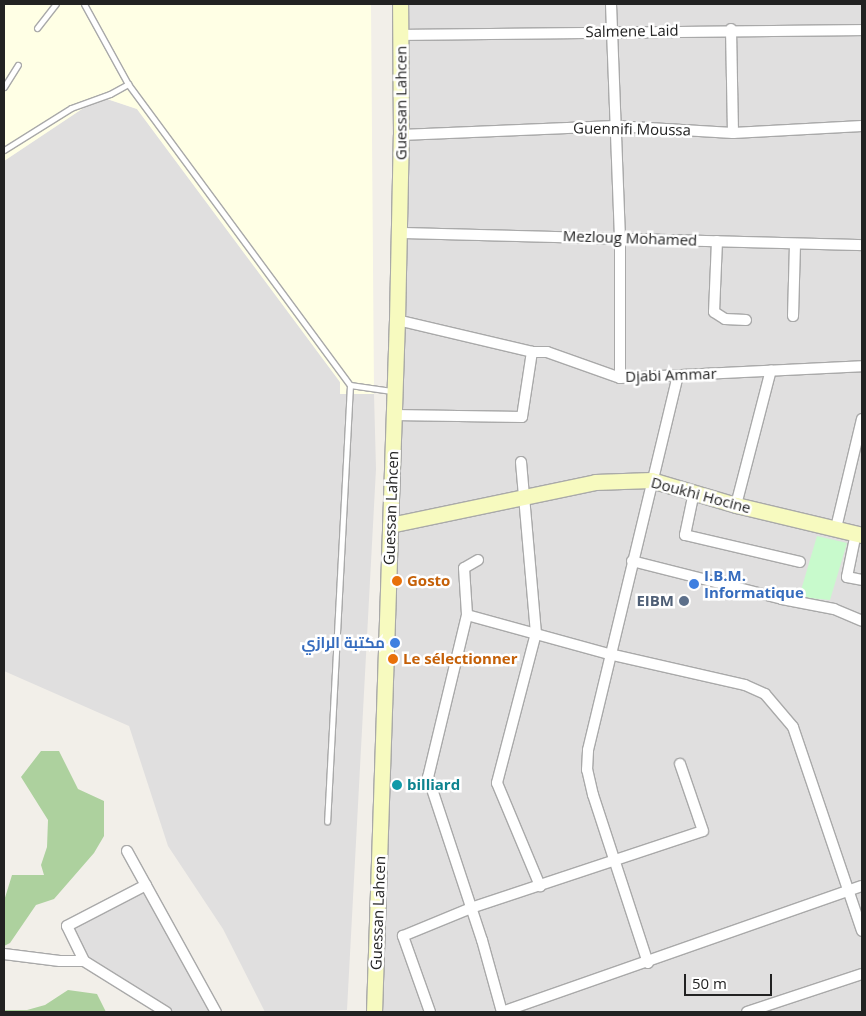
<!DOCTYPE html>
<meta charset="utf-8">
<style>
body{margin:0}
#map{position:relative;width:866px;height:1016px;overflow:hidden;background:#f2efe9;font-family:"Open Sans",Cairo,sans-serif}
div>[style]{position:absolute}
.residential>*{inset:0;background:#e0dfdf}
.education>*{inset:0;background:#ffffe5}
.forest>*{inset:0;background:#add19e}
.park>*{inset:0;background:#c8facc}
.roads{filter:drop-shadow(1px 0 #a9a9a9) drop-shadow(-1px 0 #a9a9a9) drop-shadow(0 1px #a9a9a9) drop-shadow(0 -1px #a9a9a9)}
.lane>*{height:5px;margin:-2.5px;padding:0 2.5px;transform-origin:2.5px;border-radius:2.5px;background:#fff}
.street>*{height:10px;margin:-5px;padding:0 5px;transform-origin:5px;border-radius:5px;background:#fff}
.secondary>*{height:15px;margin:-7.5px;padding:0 7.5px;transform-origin:7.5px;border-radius:7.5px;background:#f7fabf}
.dots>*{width:14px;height:14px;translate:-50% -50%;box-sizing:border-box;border:2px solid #fff;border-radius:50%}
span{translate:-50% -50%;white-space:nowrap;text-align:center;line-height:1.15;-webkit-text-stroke:5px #fff;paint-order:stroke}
.street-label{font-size:15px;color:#222}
.shop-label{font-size:15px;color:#366cbe;font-weight:700}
.left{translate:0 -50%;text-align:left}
.right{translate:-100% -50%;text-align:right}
.food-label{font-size:15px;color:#c56008;font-weight:700}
.service-label{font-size:15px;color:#4e5e75;font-weight:700}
.culture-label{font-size:15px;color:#0d838f;font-weight:700}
.frame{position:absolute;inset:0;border:5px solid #222;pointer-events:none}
.scale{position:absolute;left:684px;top:974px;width:88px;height:22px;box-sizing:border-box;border:2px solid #222;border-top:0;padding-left:6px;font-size:15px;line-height:18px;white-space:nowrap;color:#222;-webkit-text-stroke:4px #fff;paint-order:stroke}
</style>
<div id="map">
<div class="residential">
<div style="clip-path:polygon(406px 4px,862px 4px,862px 1012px,380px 1012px,403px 318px)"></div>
<div style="clip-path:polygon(107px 99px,137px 109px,340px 382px,340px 394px,374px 394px,376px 469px,347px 1010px,265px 1012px,223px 929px,168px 846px,129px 726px,4px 671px,4px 161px,94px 101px)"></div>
<div style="clip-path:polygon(145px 890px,212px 1012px,174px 1012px,87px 958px,71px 928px)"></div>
</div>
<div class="education">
<div style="clip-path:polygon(4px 4px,371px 4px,374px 394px,340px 394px,340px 382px,137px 109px,107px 99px,94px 101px,4px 161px)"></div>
</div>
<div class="forest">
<div style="clip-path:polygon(41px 751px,59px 751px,78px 789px,104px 801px,104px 836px,94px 853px,54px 899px,36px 905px,10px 943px,4px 946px,4px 901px,12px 875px,44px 875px,41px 865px,47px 847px,48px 820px,21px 777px)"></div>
<div style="clip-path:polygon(68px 990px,97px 994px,106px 1012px,4px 1012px,4px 1010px,27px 1010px,45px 1005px)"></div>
</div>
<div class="park">
<div style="clip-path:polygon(817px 536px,847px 543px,830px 600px,799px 597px)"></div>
</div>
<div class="roads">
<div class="lane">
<div style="left:84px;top:4px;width:91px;rotate:61.2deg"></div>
<div style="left:128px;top:84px;width:374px;rotate:53.6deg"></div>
<div style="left:350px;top:385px;width:437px;rotate:93deg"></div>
<div style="left:37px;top:28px;width:31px;rotate:-52deg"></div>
<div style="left:4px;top:87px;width:26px;rotate:-58deg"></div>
<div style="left:4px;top:150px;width:79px;rotate:-32.1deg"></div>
<div style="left:71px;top:108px;width:41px;rotate:-19.7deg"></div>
<div style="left:110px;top:94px;width:21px;rotate:-29deg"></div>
<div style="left:350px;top:385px;width:42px;rotate:8.1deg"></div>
</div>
<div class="street">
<div style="left:611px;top:4px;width:233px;rotate:87.8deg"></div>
<div style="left:620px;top:237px;width:141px;rotate:90deg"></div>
<div style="left:731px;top:29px;width:104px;rotate:88.9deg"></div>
<div style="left:401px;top:35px;width:461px;rotate:-0.6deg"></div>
<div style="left:401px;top:135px;width:214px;rotate:-2.4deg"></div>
<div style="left:615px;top:126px;width:118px;rotate:3.4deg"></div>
<div style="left:733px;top:133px;width:129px;rotate:-3.1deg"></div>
<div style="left:399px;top:233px;width:463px;rotate:1.5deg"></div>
<div style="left:717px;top:241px;width:71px;rotate:92.4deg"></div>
<div style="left:714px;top:312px;width:13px;rotate:32deg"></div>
<div style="left:725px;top:319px;width:21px;rotate:3deg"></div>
<div style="left:793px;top:316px;width:71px;rotate:-88.4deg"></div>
<div style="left:397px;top:320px;width:139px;rotate:13.3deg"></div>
<div style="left:532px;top:352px;width:15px"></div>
<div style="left:547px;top:352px;width:77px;rotate:19.6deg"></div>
<div style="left:620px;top:378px;width:242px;rotate:-2.8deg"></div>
<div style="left:394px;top:415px;width:128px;rotate:0.9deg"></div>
<div style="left:522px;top:417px;width:66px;rotate:-81.3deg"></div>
<div style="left:521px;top:462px;width:172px;rotate:85deg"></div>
<div style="left:536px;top:633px;width:155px;rotate:104.6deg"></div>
<div style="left:497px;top:783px;width:112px;rotate:67.3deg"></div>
<div style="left:694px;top:492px;width:44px;rotate:101.8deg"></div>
<div style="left:685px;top:535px;width:118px;rotate:13.2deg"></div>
<div style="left:736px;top:505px;width:139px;rotate:-75.5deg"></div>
<div style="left:836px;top:528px;width:112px;rotate:-76.6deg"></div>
<div style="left:856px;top:533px;width:45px;rotate:101.6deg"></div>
<div style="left:847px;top:577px;width:15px;rotate:11deg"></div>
<div style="left:478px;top:560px;width:16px;rotate:150deg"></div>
<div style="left:464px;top:568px;width:47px;rotate:86.3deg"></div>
<div style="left:467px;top:615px;width:167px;rotate:103.5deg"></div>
<div style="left:428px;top:777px;width:172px;rotate:71.7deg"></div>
<div style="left:482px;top:940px;width:75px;rotate:74.5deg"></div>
<div style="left:502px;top:1012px;width:381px;rotate:-19.3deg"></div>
<div style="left:632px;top:561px;width:155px;rotate:14.2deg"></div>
<div style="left:782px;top:599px;width:53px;rotate:10.9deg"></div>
<div style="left:834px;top:609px;width:30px;rotate:23deg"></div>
<div style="left:467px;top:615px;width:147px;rotate:15.4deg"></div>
<div style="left:609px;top:654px;width:139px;rotate:12.8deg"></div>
<div style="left:745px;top:685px;width:22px;rotate:24deg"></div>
<div style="left:765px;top:694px;width:43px;rotate:49.7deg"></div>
<div style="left:793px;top:727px;width:215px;rotate:71.3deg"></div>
<div style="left:127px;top:851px;width:184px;rotate:61.1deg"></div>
<div style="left:146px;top:885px;width:89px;rotate:152.6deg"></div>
<div style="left:67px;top:926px;width:39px;rotate:64deg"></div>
<div style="left:84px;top:961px;width:97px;rotate:31.9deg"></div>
<div style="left:4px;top:954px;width:56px;rotate:7.1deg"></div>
<div style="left:60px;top:961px;width:24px"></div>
<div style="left:648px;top:963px;width:177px;rotate:-108.1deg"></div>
<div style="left:593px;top:795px;width:26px;rotate:-103deg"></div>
<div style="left:587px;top:770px;width:20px;rotate:-87deg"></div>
<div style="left:588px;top:750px;width:385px;rotate:-76.5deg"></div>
<div style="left:430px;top:1012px;width:81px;rotate:-109.6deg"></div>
<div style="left:403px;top:936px;width:74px;rotate:-22.4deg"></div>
<div style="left:471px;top:908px;width:244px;rotate:-18.4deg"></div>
<div style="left:703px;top:831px;width:71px;rotate:-108.9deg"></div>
<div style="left:747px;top:1012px;width:121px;rotate:-18.3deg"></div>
</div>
<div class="secondary">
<div style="left:390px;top:525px;width:209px;rotate:-11.8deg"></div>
<div style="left:595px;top:482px;width:56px;rotate:-2deg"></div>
<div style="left:651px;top:480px;width:89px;rotate:16.4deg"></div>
<div style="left:736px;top:505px;width:130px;rotate:13.4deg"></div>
<div style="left:374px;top:1012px;width:692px;rotate:-88.1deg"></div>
<div style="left:397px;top:320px;width:185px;rotate:-88.8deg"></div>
<div style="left:401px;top:135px;width:131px;rotate:-90.4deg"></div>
</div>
</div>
<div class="dots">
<div style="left:397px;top:581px;background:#e8710a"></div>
<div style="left:694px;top:584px;background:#3f7fe0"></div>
<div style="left:684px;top:601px;background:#5c6f8a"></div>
<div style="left:395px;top:643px;background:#3f7fe0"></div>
<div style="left:393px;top:659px;background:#e8710a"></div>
<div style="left:397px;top:785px;background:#0f9aa8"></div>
</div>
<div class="street-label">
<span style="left:632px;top:31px;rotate:-1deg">Salmene Laid</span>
<span style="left:401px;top:103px;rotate:-90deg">Guessan Lahcen</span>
<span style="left:632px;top:129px;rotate:1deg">Guennifi Moussa</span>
<span style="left:630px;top:238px;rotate:2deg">Mezloug Mohamed</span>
<span style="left:671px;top:375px;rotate:-2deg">Djabi Ammar</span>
<span style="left:701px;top:495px;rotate:15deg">Doukhi Hocine</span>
<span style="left:391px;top:508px;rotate:-88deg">Guessan Lahcen</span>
<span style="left:378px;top:913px;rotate:-88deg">Guessan Lahcen</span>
</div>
<div class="shop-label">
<span class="left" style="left:704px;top:584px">I.B.M.<br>Informatique</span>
<span class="right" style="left:385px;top:643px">مكتبة الرازي</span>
</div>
<div class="food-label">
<span class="left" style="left:407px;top:581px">Gosto</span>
<span class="left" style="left:403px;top:659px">Le sélectionner</span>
</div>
<div class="service-label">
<span class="right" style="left:674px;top:601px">EIBM</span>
</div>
<div class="culture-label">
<span class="left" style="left:407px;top:785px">billiard</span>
</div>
<div class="frame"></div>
<div class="scale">50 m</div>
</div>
